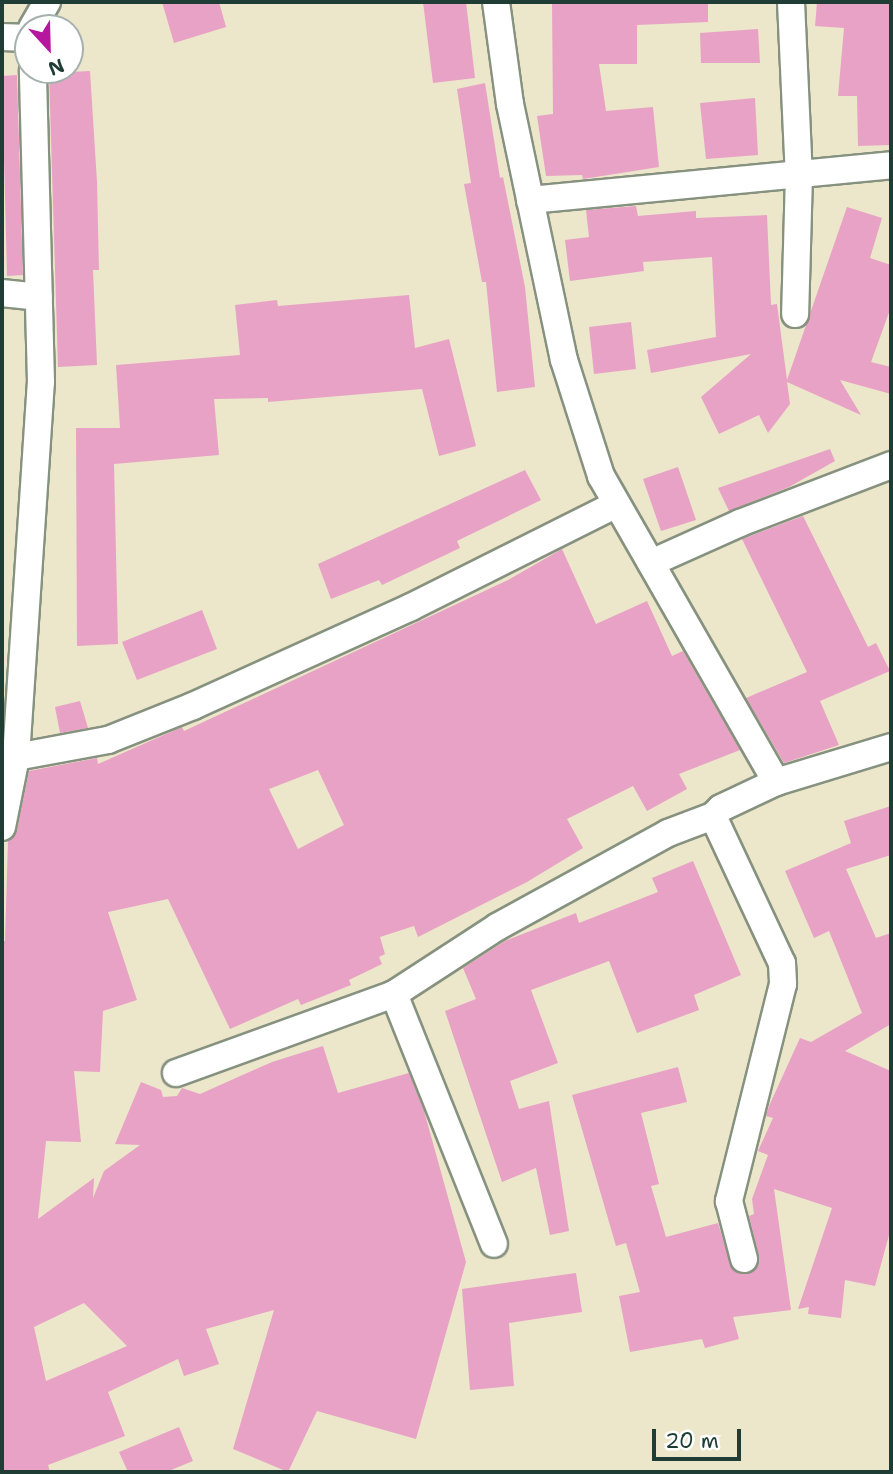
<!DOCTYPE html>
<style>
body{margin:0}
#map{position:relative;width:893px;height:1474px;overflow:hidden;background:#ece6ca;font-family:"Shantell Sans",sans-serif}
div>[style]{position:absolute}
.building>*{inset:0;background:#e8a2c5}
.roads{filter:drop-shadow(2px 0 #86927f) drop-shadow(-2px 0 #86927f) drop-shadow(0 2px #86927f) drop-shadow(0 -2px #86927f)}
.minor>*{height:26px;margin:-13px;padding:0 13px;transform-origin:13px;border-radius:13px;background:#fff}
span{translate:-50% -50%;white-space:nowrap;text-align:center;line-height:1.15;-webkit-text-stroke:5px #fff;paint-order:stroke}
.frame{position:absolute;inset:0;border:4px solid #1f3d34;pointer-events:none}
.north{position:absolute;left:14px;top:14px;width:70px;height:70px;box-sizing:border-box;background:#fff;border:2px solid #a5b1ae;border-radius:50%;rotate:158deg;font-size:19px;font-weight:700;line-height:28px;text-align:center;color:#1f3d34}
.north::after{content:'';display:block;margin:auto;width:24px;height:32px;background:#b5179e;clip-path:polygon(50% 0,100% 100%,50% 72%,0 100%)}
.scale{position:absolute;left:652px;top:1429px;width:89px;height:32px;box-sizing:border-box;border:4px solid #1f3d34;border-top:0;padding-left:9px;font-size:21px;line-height:24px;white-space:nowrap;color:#1f3d34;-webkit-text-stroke:5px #fff;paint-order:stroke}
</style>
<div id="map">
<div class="building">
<div style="clip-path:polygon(162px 2px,219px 2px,226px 27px,174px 43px)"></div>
<div style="clip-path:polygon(423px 2px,466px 2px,475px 78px,433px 83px)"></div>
<div style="clip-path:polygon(552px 2px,708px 2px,708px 22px,637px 25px,637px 64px,599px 64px,606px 111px,653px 107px,659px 167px,583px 179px,582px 175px,546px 176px,537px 116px,553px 114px)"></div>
<div style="clip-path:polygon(817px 2px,891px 2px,891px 145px,858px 146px,857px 96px,838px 96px,844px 28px,815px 26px)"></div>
<div style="clip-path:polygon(758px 29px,760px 63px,701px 63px,700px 33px)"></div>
<div style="clip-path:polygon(90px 71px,97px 182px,99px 270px,93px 270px,97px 365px,58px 367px,49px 73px)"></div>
<div style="clip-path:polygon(17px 75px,23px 275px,7px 276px,2px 76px)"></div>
<div style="clip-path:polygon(485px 83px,500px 178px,503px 177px,525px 287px,535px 387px,497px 392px,486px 282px,482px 282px,464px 184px,471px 183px,457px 89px)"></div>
<div style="clip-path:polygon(755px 98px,758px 155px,706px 159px,700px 103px)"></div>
<div style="clip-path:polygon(636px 206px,638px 216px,696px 211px,696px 218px,767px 215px,771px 305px,777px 304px,787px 380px,847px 207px,882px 218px,870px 258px,891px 265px,891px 307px,871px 362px,891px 367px,891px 394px,840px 380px,861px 415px,787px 382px,790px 404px,768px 433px,759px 415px,719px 434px,701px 397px,751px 354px,651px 373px,647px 350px,716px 337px,712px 257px,643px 262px,644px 271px,570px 281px,565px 240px,589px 237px,586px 210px)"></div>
<div style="clip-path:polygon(409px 295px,415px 348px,449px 339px,476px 446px,439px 456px,422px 389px,268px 402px,268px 398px,214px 399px,219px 455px,114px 464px,118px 644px,77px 646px,76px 428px,120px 428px,116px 365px,240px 355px,235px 305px,277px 300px,278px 306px)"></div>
<div style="clip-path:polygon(631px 322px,636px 369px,594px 374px,589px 327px)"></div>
<div style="clip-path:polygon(830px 449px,835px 461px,789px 487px,729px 511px,718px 488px)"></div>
<div style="clip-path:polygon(678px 467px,696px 520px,661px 531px,643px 479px)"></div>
<div style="clip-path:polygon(525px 470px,541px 500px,457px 541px,460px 548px,382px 585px,379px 580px,331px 599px,318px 564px)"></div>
<div style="clip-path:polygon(803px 516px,868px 647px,876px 643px,890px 671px,820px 701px,839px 745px,784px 763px,746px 698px,807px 672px,742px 539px)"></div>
<div style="clip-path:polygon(evenodd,562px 549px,596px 624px,647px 601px,672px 656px,683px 651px,740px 750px,679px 774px,687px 789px,647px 811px,633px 786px,567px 819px,583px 848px,527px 882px,418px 937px,414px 926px,380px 937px,385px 954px,379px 957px,382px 964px,349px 980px,351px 985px,301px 1005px,298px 999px,230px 1029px,168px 899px,108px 912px,137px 1000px,103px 1011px,100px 1072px,74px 1071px,81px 1142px,46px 1141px,38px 1219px,94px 1178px,93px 1198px,104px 1171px,140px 1145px,115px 1144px,141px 1082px,161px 1090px,163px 1097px,177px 1096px,182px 1088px,200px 1094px,272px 1062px,323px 1046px,338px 1093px,409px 1073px,424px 1111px,466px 1262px,416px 1439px,317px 1411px,288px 1472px,233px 1449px,274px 1310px,206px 1329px,219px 1364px,184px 1376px,178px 1359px,108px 1392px,125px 1436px,48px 1465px,50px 1472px,2px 1472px,2px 941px,5px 941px,8px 841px,17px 830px,29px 771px,97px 758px,98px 764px,182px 727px,184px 731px,508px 580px,562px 549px,318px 770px,344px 825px,298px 849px,269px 789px,318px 770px,562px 549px,84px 1303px,127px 1346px,46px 1381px,34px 1327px,84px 1303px)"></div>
<div style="clip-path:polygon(202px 610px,217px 649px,137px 680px,122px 642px)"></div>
<div style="clip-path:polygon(80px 701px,88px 728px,60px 733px,55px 707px)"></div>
<div style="clip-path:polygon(891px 806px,891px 855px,846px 869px,876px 938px,891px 933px,891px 1024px,845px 1051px,891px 1071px,891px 1228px,875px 1286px,845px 1280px,841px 1318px,808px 1314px,809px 1307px,798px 1309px,832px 1208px,774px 1189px,791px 1310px,733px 1317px,739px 1339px,705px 1348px,702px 1339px,630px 1352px,619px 1296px,640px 1292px,626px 1243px,616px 1246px,572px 1095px,678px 1067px,687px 1102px,641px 1113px,659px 1184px,651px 1186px,666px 1237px,718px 1223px,732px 1269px,740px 1274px,754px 1271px,759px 1256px,749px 1216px,754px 1214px,752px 1199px,768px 1155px,758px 1151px,773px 1118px,766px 1116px,769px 1106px,800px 1038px,811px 1042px,862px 1013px,829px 931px,814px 938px,785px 871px,851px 843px,844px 821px)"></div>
<div style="clip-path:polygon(693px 861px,741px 975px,694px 995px,699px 1010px,637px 1033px,609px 961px,531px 990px,558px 1063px,510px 1081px,519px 1109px,549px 1101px,569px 1231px,550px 1235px,536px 1168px,502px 1182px,445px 1011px,476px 999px,463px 968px,505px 941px,576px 913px,579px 923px,658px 892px,652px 878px)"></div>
<div style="clip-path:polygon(576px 1273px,582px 1312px,509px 1323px,514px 1386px,470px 1390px,462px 1289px)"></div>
<div style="clip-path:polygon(179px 1427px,193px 1461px,166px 1472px,128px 1472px,119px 1452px)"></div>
</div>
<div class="roads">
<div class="minor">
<div style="left:496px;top:2px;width:103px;rotate:82.2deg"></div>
<div style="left:510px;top:104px;width:262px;rotate:78.1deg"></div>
<div style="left:564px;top:360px;width:122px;rotate:72.3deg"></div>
<div style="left:601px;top:476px;width:353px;rotate:60.2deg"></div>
<div style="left:791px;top:2px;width:173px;rotate:87.4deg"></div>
<div style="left:799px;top:175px;width:139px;rotate:91.6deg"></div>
<div style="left:32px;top:28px;width:30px;rotate:-60deg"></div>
<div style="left:2px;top:37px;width:26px;rotate:2deg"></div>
<div style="left:530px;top:200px;width:363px;rotate:-5.5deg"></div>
<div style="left:2px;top:293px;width:37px;rotate:6deg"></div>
<div style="left:651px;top:563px;width:98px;rotate:-24.2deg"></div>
<div style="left:740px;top:523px;width:162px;rotate:-21deg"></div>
<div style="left:16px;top:757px;width:94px;rotate:-10.5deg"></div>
<div style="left:108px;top:740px;width:92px;rotate:-21.8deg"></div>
<div style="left:193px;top:706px;width:239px;rotate:-24.4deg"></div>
<div style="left:411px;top:607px;width:228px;rotate:-26.6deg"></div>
<div style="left:713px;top:816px;width:162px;rotate:64.9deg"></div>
<div style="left:782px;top:963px;width:21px;rotate:87deg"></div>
<div style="left:783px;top:984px;width:224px;rotate:104deg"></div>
<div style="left:729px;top:1201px;width:60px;rotate:75.5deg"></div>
<div style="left:2px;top:827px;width:71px;rotate:-78.7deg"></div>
<div style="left:16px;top:757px;width:376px;rotate:-86.2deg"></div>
<div style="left:41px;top:382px;width:312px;rotate:-91.5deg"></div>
<div style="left:394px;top:994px;width:269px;rotate:68.2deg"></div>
<div style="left:176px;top:1073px;width:232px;rotate:-19.9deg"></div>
<div style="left:394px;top:994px;width:123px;rotate:-33deg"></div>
<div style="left:497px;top:927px;width:195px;rotate:-28.8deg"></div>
<div style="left:668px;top:833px;width:48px;rotate:-20.7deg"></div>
<div style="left:713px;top:816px;width:11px;rotate:-45deg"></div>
<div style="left:721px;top:808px;width:61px;rotate:-25.3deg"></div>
<div style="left:776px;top:782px;width:120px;rotate:-16.9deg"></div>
</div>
</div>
<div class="frame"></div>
<div class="north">N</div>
<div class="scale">20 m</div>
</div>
